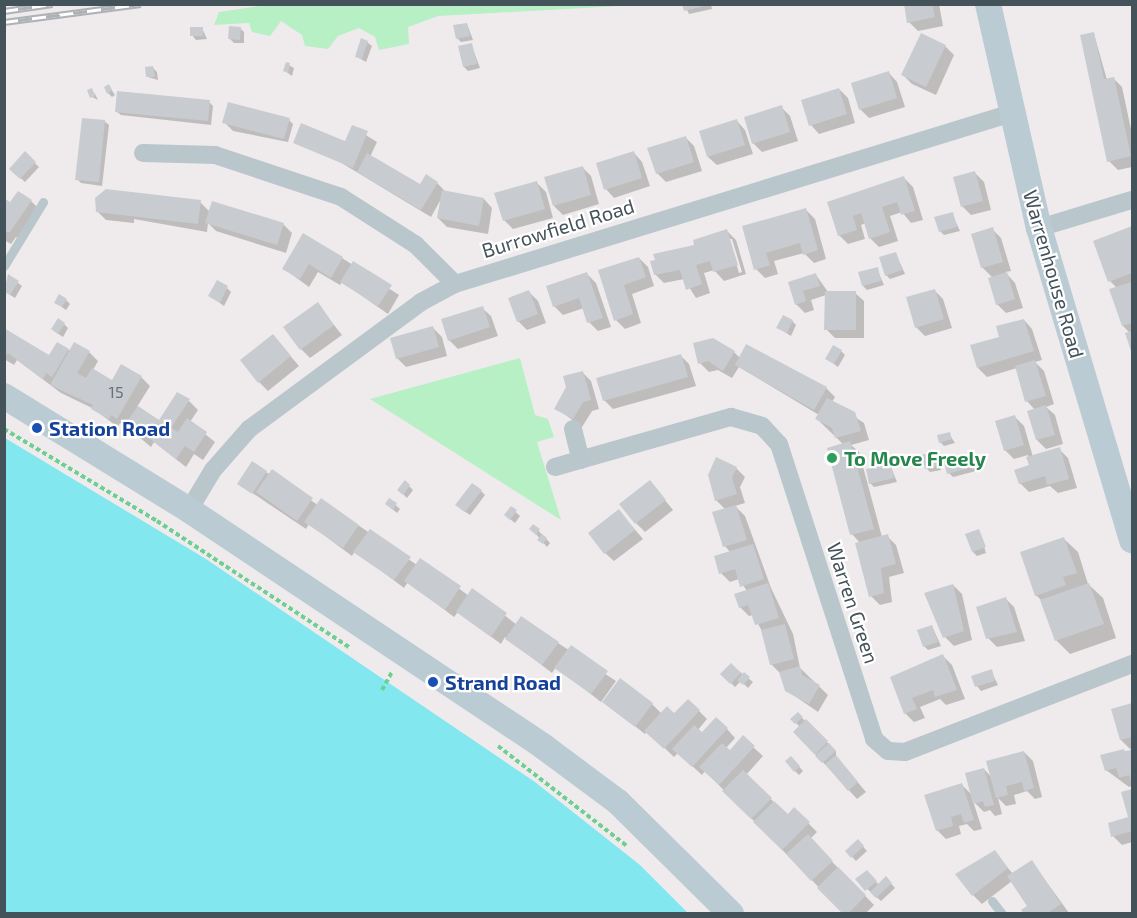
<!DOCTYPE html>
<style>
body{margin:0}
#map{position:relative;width:1137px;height:918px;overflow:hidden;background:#efebec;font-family:"Exo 2",sans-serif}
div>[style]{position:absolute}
.green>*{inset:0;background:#b7f0c5}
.water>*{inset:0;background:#82e7ef}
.shadow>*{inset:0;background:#0003}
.building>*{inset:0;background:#c8ccd1}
.path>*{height:4px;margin-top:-2px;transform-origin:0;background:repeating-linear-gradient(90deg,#6ecf92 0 4.5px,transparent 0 7.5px)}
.lane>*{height:9px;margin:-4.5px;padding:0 4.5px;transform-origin:4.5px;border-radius:4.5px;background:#b9c6cc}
.street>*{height:18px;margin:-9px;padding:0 9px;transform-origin:9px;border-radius:9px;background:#b9c6cc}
.secondary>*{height:26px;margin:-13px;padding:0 13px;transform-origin:13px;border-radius:13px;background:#bbcbd4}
.rail>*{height:7px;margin-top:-3.5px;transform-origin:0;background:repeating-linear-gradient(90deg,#fff 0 14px,#aeb2b7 0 28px);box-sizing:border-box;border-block:2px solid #aeb2b7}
.dots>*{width:16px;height:16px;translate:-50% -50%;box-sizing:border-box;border:3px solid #fff;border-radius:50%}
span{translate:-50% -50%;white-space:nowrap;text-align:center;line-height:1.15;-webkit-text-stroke:4.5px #fff;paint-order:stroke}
.number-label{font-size:16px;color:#657078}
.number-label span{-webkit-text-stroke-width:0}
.street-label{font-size:20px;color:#44525a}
.transit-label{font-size:20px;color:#164399;font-weight:700}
.left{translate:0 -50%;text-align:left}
.leisure-label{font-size:20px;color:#27864d;font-weight:700}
.frame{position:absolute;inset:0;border:6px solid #44525a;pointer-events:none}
</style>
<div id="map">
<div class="green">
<div style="clip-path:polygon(272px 4px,638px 4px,638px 5px,438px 16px,408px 27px,409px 44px,379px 50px,375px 37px,359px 28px,338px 36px,328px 49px,305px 46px,302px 35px,281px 21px,270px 36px,252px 32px,249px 23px,214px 25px,219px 12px)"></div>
<div style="clip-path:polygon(520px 358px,535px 415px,548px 419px,554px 437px,537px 442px,561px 520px,370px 399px)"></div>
</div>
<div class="water">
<div style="clip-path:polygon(5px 438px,206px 559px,535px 782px,640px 865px,688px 913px,5px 913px)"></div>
</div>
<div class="shadow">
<div style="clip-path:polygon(684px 4px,711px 4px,712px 9px,689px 14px)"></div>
<div style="clip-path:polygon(905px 4px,939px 4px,943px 26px,918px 31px,909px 22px)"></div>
<div style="clip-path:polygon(467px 24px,473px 40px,461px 42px,457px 38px)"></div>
<div style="clip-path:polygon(202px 28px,207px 39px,196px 40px,192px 35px)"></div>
<div style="clip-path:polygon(240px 28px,244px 32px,244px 43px,234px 43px,230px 39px)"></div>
<div style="clip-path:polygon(1094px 34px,1107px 80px,1113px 78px,1122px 87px,1132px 134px,1132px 167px,1118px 170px,1109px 161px)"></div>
<div style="clip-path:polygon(367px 42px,372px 46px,366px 62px,357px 57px)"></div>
<div style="clip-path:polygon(471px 44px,480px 68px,468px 71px,464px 67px)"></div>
<div style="clip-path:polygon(945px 46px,954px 55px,936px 95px,912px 84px,903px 75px)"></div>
<div style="clip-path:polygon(287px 64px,294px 68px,292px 76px,285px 71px)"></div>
<div style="clip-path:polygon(153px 68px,157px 72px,158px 80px,148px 77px)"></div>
<div style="clip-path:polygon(889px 73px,897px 82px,905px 107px,869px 118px,860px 109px)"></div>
<div style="clip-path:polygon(109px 86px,115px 95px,112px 97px,108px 93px)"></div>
<div style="clip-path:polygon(839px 89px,848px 98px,855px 123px,819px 134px,811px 125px)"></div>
<div style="clip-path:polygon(91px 90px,95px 94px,98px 100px,92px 97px)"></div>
<div style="clip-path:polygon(209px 102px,213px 106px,211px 125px,121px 115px,116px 111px)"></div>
<div style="clip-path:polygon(781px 107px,790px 116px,798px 141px,762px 152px,753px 143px)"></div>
<div style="clip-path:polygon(289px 120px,293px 124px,288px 142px,233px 131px,224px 122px)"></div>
<div style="clip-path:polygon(104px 121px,109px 125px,102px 186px,81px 183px,77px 179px)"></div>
<div style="clip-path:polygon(737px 121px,745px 130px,753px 154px,717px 165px,708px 157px,701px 132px)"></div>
<div style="clip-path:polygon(353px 127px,377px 142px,370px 157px,420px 186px,437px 183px,446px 192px,484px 199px,492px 208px,488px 234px,447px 227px,438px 218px,441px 199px,431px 217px,340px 162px,294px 142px,346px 143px)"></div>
<div style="clip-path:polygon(685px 137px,694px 146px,702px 171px,666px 182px,657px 173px)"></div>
<div style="clip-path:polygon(634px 153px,642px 162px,650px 186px,614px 198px,606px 189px)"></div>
<div style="clip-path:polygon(25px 154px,39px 167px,25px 182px,11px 169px)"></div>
<div style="clip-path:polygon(582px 167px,591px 176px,599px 204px,563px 215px,554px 206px)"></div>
<div style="clip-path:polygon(975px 173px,984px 182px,991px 210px,971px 215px,962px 206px)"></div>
<div style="clip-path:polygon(904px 178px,913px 187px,923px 220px,911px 223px,902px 212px,890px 216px,898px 241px,879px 247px,870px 238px,866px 223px,861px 225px,865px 239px,848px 244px,839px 235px,829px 202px)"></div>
<div style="clip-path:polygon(537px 183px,546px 192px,553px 218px,513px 229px,504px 220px)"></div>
<div style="clip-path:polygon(4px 200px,10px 204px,31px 201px,40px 210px,19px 240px,16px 237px,11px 244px,4px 240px)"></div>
<div style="clip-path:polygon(200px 202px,210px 212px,283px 224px,292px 233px,286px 253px,216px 231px,208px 223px,207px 232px,134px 219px,134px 223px,106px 220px,97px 211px)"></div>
<div style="clip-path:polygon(806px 210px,815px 219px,826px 259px,814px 263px,804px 253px,774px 261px,778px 274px,765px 278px,756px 269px,744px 227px)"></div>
<div style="clip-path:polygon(952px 214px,960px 231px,944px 235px,940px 231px)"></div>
<div style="clip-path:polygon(1132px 227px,1132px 351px,1127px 334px,1130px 333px,1123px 326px,1117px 288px,1110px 281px,1095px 241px)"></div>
<div style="clip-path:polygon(992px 229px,1001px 238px,1011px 271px,1005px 272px,1015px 283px,1023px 308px,1006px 313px,997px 304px,993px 278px,982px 267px)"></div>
<div style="clip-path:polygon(evenodd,727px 231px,736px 240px,746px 274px,724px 281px,714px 270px,704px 273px,710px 293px,696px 298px,684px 279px,664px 283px,655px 274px,727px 231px,729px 239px,732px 239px,742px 272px,739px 273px,729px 239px)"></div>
<div style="clip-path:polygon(896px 254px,905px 274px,890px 279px,886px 275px)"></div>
<div style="clip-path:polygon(342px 258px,399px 295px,388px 314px,342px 282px,340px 285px,318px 272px,309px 287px,283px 268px)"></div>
<div style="clip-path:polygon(639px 258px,648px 267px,654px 286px,632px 294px,641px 323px,625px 329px,616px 320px,600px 271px)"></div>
<div style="clip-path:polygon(877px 269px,884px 285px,867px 290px,863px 286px)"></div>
<div style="clip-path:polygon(587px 274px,596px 283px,611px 327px,598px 331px,589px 322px,584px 308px,563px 315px,554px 306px)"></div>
<div style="clip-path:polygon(816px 275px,828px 292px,855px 293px,864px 301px,864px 338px,835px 338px,826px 329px,826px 295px,811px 300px,814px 310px,805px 313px,796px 304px,790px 283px)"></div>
<div style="clip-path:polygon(9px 276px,22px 286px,15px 298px,4px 291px)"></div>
<div style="clip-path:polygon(227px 288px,231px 292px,224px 306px,210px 296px)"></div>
<div style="clip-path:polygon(934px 290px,943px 299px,952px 328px,925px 336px,916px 327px)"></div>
<div style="clip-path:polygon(529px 292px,538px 301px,546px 323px,527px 330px,518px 321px)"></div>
<div style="clip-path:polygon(66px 300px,70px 304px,66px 310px,56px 303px)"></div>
<div style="clip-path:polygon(317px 304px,342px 335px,310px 358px,301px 349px)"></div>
<div style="clip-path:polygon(482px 308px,491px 316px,498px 336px,458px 349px,449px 340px)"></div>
<div style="clip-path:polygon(1024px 320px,1032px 329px,1042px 360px,1035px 362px,1044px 371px,1054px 404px,1046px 407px,1055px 415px,1063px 444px,1046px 449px,1037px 440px,1035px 410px,1027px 401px,1017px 368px,987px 377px,978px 368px,1001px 338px)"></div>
<div style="clip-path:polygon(792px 321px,796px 325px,791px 336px,778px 328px)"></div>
<div style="clip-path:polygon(64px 324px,68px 328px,63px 337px,57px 333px)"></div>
<div style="clip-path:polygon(433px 328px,442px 337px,447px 356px,406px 367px,397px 358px)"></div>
<div style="clip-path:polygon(4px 330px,49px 358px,68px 350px,89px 352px,98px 361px,93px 370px,113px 382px,141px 377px,150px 386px,137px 407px,159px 422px,189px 401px,198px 410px,190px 422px,215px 442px,203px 460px,194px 454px,186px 467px,154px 442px,151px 447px,126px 426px,120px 423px,118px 427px,92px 408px,61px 393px,17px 360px,14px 365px,4px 359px)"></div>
<div style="clip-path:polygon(273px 336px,299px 366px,268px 391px,259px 382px)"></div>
<div style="clip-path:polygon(841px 351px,845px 355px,838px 367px,827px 359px)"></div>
<div style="clip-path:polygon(734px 352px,740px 358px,826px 388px,835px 397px,832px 402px,864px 423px,869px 440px,851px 445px,859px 452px,882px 537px,887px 536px,896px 545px,904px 573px,889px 577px,892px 602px,880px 605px,871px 596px,860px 543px,852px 534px,844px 445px,817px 419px,819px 415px,739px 367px,732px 378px,718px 370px,709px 372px,700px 363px)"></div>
<div style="clip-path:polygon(681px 356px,689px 364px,696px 386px,613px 409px,604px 400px)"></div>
<div style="clip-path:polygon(582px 372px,591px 381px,599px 409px,592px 411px,582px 427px,556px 408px)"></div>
<div style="clip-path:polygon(1015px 417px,1024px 426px,1033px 457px,1059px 449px,1068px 458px,1077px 488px,1058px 493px,1050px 486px,1029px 492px,1020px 483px,1031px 466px,1028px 455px,1014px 459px,1005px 450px)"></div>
<div style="clip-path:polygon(949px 434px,955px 443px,944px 446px,940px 442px)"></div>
<div style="clip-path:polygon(934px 454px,941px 470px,930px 472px,926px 468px)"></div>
<div style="clip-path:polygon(953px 457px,957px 461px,970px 458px,976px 471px,953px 477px,949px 473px)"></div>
<div style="clip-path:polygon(890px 465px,897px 482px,874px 487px,870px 483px)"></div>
<div style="clip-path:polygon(736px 468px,745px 477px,740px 487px,745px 503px,735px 506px,745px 516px,771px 588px,793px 634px,800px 668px,828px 695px,818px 712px,786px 690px,780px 673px,771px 664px,762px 631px,753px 615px,749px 616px,740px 607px,747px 591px,739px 579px,730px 582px,721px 573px,731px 553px,725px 546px,726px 510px,716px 500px)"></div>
<div style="clip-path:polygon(266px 472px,318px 505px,321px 500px,417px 565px,421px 560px,469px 596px,472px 590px,517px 625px,558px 643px,616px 681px,601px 702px,556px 667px,552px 673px,505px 637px,501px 644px,458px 612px,454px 617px,408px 582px,404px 588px,355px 551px,352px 556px,309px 524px,306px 529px,239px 484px)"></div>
<div style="clip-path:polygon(650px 482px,673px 510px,645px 532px,636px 523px)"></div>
<div style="clip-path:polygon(409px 486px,413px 490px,407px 498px,403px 494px)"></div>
<div style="clip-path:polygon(481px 491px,485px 495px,470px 515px,461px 509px)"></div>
<div style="clip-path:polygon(390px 500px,400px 509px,397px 513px,391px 508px)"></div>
<div style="clip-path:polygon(511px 508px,520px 516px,515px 523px,510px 519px)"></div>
<div style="clip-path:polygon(619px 511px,643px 539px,614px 561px,605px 553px)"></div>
<div style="clip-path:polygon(534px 526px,550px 543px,547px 547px,535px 533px)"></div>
<div style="clip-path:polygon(979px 531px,986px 553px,977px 556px,973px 552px)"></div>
<div style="clip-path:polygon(1064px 539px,1078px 552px,1088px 584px,1103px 598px,1116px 638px,1070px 654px,1056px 640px,1042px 601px,1036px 595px)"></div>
<div style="clip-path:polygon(953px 585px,962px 594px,972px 640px,954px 646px,945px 637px)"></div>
<div style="clip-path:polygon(1005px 598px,1014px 607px,1025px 641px,997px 647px,988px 638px)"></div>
<div style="clip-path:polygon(932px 626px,941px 646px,928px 650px,924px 646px)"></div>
<div style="clip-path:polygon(943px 656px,952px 665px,965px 699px,946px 705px,940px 699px,920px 707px,925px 718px,914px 722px,905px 713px,892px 678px)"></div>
<div style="clip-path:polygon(731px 665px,753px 682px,748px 688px,741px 681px,735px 687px,722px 674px)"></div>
<div style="clip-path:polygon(991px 671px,998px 685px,981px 691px,977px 686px)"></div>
<div style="clip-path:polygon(604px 702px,652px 704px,662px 714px,675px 715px,699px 711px,707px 719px,698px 730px,702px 734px,727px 729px,735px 738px,726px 748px,730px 752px,743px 738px,763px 756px,746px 775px,788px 816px,794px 809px,817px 832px,810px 839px,874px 905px,865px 914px,845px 914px,705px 771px,702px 775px,678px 753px,674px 757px,647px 731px,645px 734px)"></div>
<div style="clip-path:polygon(1132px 705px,1132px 748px,1130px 749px,1121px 740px,1113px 710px)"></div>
<div style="clip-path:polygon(798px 714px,836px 751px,836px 757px,866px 792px,857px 799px,795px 732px,800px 727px,792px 719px)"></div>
<div style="clip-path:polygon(1132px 750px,1132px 786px,1129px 787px,1106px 770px,1102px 756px)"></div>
<div style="clip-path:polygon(1024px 752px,1033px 761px,1042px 797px,1035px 799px,1027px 791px,1014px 795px,1016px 804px,1006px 806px,998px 798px,1002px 814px,995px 816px,990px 810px,984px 812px,973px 801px,982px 829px,974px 831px,967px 824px,959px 826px,961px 834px,946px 839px,937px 830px,962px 785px,973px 796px,984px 769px,992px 778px)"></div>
<div style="clip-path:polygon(795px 762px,803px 771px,799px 775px,795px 771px)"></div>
<div style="clip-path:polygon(1132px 790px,1132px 842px,1122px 845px,1113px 836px,1130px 818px,1123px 793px)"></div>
<div style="clip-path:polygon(858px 841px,867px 851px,856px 861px,847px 851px)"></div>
<div style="clip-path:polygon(994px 852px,1013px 874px,1032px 862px,1069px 913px,1026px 914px,1029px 906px,1012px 881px,982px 904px,973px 895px)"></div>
<div style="clip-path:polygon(871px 876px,879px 885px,886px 878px,895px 888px,881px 901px,857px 880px)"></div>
</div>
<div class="building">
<div style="clip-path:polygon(682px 4px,707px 4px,708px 5px,684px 11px)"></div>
<div style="clip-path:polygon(904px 4px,932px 4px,935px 17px,907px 23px)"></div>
<div style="clip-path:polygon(467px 23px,470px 36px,456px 39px,453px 25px)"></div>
<div style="clip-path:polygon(229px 26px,241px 27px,240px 40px,228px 39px)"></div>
<div style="clip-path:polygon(190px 27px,203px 27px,203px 36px,190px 36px)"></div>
<div style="clip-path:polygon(1094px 32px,1104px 79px,1114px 77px,1131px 156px,1107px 162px,1080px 35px)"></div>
<div style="clip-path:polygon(921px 33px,946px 45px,926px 87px,901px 75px)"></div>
<div style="clip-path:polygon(361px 38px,368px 41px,362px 59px,355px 57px)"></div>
<div style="clip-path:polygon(472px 43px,477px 64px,463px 67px,458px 46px)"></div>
<div style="clip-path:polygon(286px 62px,290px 63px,288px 73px,283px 71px)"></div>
<div style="clip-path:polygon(153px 66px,155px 77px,146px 77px,145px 67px)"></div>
<div style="clip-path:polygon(889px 71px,897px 98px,859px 110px,851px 83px)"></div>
<div style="clip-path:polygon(109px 84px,112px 90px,107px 94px,104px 87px)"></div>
<div style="clip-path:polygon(92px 88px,95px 96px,90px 98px,87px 90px)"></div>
<div style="clip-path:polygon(839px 88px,847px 114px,809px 126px,801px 100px)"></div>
<div style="clip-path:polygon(117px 91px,210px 100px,208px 121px,115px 112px)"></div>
<div style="clip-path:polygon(228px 102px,290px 118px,284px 139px,222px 123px)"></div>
<div style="clip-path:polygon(782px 105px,790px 132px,752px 144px,744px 117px)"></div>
<div style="clip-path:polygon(82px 118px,105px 120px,99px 182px,75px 180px)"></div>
<div style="clip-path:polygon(737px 119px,745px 145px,707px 157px,699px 131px)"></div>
<div style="clip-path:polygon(301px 123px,345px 141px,352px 125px,368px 131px,353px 168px,293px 143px)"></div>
<div style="clip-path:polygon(686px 136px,694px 162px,656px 174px,647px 148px)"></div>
<div style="clip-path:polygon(25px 151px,36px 162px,20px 179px,9px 169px)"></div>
<div style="clip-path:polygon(634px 151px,642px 178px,604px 190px,596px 163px)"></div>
<div style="clip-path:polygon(367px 153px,420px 184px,426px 174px,438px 182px,421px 210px,357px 172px)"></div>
<div style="clip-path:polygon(583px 166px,591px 195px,553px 206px,544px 177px)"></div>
<div style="clip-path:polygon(975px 171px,983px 201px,961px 207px,953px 177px)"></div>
<div style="clip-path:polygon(904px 176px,915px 211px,901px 215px,897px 202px,882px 207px,890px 232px,869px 239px,861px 213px,853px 216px,857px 230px,838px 236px,827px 202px)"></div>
<div style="clip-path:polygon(537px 181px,545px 209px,503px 221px,494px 193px)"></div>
<div style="clip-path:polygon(106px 189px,201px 200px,198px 224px,96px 212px,95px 198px)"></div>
<div style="clip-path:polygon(442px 190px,484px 198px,479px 226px,437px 218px)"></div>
<div style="clip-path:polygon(18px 191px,32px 200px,10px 232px,4px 232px,4px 198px,10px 202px)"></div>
<div style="clip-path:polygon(212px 201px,284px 223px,277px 245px,205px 223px)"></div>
<div style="clip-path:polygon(806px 208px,818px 250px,803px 255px,800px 243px,766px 253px,770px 265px,754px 270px,742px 226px)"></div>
<div style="clip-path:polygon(953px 212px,957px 227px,939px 232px,934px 217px)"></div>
<div style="clip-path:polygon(1132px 226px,1132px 273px,1108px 282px,1093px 241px)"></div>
<div style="clip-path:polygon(993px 227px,1003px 262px,981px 268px,971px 234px)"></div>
<div style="clip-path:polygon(727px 229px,738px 265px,713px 272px,710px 261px,696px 265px,702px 284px,686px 290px,680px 270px,654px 275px,650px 261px,655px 260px,653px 254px,694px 245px,693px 240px)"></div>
<div style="clip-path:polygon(303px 233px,343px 257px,331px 278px,309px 264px,300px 279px,282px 269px)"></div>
<div style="clip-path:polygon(896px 252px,902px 270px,885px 276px,879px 257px)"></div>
<div style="clip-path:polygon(639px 257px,646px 277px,624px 285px,633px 314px,614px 321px,598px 270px)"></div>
<div style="clip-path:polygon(353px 261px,392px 285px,378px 306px,340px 282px)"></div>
<div style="clip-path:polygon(878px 267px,881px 281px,862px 286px,858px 272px)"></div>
<div style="clip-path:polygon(587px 272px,603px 318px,587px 323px,579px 298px,553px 307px,546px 286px)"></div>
<div style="clip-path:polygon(1007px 272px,1015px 299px,996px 305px,988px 278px)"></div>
<div style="clip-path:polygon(816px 273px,820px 286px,803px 291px,806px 301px,795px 305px,788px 282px)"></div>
<div style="clip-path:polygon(8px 274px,19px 281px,10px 295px,4px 292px)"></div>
<div style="clip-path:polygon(217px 280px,228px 286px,220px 303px,208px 296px)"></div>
<div style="clip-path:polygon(1132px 282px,1132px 323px,1122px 326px,1109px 289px)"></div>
<div style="clip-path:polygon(935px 289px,944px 319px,915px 328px,906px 297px)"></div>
<div style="clip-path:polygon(529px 290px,538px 314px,517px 322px,508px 298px)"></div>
<div style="clip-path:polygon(825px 291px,856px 291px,856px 330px,824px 330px)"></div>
<div style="clip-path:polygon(59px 294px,67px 299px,62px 307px,54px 303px)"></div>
<div style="clip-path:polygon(318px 302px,334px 325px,300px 350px,283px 327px)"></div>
<div style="clip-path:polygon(483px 306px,490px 327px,448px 341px,441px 319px)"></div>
<div style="clip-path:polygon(783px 315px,793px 320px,787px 333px,776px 328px)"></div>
<div style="clip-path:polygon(58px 318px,65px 323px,58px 334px,51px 329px)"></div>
<div style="clip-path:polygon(1024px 319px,1034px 351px,977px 368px,970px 345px,999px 337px,996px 326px)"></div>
<div style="clip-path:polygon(433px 326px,439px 347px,396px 359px,390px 338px)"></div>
<div style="clip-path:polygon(4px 328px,49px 355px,57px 342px,69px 349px,52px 377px,46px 373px,43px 379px,8px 353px,4px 358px)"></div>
<div style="clip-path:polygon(1132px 331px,1132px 354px,1125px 333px)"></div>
<div style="clip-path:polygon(273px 334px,291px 356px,258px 383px,240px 360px)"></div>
<div style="clip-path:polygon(713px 338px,735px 351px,723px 371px,708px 361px,698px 364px,693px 343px)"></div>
<div style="clip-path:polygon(74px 342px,90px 351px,77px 373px,86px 378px,92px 368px,112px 380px,121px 364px,142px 376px,117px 419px,111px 415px,109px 419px,91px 409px,93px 405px,50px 385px)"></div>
<div style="clip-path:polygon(746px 344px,827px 387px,814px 410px,735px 365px)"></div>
<div style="clip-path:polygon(833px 345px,842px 350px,834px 364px,825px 359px)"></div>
<div style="clip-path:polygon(681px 354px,688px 377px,603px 401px,596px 378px)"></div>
<div style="clip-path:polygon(1035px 360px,1046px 396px,1025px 402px,1015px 366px)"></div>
<div style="clip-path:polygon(583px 371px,591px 400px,583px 402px,573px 419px,554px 409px,566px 387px,563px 376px)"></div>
<div style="clip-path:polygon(177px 392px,190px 399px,171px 428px,178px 432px,187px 418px,207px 432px,194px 452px,185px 446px,176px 459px,144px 434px,141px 439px,123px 427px,138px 406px,159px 420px)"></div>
<div style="clip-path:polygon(827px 398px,855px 412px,861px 431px,835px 438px,832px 428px,815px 419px)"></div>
<div style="clip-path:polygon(1046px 405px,1055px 435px,1036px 440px,1027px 411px)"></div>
<div style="clip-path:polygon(1015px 415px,1024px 445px,1004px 451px,995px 421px)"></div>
<div style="clip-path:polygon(950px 432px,952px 439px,939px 443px,937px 435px)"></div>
<div style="clip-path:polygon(850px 441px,874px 529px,850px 535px,827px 448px)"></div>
<div style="clip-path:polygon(1060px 447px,1069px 479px,1047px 485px,1045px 476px,1019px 484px,1014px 470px,1029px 465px,1026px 457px)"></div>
<div style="clip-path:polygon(934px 452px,938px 466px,925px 469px,921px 455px)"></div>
<div style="clip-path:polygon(953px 455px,955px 460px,970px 457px,973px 467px,947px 474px,943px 458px)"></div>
<div style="clip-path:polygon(716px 457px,737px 467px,732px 478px,737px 494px,715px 501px,708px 475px)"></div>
<div style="clip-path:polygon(252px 461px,267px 471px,252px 494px,237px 484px)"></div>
<div style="clip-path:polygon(891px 464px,894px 478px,869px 484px,866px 469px)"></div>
<div style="clip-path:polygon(272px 469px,313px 498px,297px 521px,256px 492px)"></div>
<div style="clip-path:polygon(405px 480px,410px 485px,403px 495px,397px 490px)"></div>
<div style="clip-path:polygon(650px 480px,666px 500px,635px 524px,619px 504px)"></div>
<div style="clip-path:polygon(472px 483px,482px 490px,465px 512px,455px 505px)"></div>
<div style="clip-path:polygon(321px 498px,359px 525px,343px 548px,304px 522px)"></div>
<div style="clip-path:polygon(389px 498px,397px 503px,393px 510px,385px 504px)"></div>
<div style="clip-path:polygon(736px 505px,747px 540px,723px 547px,712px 512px)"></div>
<div style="clip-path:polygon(511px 506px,517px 510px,510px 520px,504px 515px)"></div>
<div style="clip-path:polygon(619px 509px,635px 530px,604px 554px,588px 533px)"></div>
<div style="clip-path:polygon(533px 524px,540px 529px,536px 535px,529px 529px)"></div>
<div style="clip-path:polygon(370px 529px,411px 557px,394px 580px,353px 552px)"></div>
<div style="clip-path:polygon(979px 529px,986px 547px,972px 552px,965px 534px)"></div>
<div style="clip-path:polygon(542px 534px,547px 538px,543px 544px,537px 540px)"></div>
<div style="clip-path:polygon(888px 534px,896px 564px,881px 568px,884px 593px,869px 597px,855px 543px)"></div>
<div style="clip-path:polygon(1064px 537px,1077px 573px,1063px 577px,1066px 585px,1035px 596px,1020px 552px)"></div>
<div style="clip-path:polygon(753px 544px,764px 579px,740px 587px,735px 569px,719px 574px,714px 556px)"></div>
<div style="clip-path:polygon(420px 558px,461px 586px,445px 610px,404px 581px)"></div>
<div style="clip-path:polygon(768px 583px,779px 618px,755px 625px,748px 605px,739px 608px,734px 594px)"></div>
<div style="clip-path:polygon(1089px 583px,1104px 624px,1055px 641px,1040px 600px)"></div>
<div style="clip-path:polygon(953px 584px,964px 631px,943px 638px,924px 593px)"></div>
<div style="clip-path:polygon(472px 588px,507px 613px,491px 637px,456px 612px)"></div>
<div style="clip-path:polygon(1006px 597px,1017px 632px,986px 639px,976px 607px)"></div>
<div style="clip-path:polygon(521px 616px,559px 642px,542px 665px,505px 639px)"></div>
<div style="clip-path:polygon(785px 624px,794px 659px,770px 665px,761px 630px)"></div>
<div style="clip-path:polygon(932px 625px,938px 642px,923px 647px,917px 630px)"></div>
<div style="clip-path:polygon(571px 645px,608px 671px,591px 694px,554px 668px)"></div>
<div style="clip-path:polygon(943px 654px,957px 690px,935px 697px,933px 690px,912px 698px,917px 709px,904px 714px,890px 677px)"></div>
<div style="clip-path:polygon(731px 663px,741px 673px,730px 684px,720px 674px)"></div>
<div style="clip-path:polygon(800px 666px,802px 675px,820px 685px,809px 704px,785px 691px,779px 672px)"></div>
<div style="clip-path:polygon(992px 669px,995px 681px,975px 687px,971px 676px)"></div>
<div style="clip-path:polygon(744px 672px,750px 677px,743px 685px,737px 680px)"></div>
<div style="clip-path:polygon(620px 678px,653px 703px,635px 727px,602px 702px)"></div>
<div style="clip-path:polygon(688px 699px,700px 710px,664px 749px,644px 731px,667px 706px,674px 713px)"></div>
<div style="clip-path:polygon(1132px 703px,1132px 737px,1120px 740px,1111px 709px)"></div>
<div style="clip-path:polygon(798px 712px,803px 717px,795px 724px,790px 719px)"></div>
<div style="clip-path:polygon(716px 717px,728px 728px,692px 767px,672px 749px,694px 725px,702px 732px)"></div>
<div style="clip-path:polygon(806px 719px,828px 741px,815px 755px,793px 732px)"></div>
<div style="clip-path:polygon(743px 735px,755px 746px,719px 785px,699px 767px,722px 743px,730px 750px)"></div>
<div style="clip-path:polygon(829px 743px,836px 751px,822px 763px,815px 756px)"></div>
<div style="clip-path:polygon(1124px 749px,1125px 752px,1132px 750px,1132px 784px,1129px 775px,1119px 778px,1116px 768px,1105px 771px,1100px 755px)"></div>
<div style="clip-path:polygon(1024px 751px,1034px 788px,1024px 791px,1022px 782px,1006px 786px,1008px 795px,996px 798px,986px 761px)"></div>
<div style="clip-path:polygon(836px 755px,858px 782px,848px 791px,825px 764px)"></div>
<div style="clip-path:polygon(791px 756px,800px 766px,794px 772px,785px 761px)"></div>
<div style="clip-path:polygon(984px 768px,994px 805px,985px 807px,983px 801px,973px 804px,965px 773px)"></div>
<div style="clip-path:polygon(743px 770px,772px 798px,751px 819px,722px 791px)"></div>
<div style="clip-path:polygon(962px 783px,974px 820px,964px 823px,961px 814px,951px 817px,953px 826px,936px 831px,924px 795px)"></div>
<div style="clip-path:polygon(1132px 789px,1132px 831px,1111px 837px,1108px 823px,1128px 817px,1121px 792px)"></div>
<div style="clip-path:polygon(774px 801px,788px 814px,794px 807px,810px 822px,782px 850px,753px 822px)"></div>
<div style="clip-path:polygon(808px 834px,833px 861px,811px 881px,786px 854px)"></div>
<div style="clip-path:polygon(858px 839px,864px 846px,851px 858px,845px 851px)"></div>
<div style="clip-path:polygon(995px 850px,1008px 868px,972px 896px,955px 874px)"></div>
<div style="clip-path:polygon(1032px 860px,1061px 904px,1046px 914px,1024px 914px,1021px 910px,1027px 906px,1007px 876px)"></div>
<div style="clip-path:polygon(838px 867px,866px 895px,848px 914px,843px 914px,817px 888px)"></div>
<div style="clip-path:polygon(867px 870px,877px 881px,865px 891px,855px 879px)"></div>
<div style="clip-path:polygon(886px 876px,892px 883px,876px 898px,870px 892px)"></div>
</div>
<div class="path">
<div style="left:4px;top:429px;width:179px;rotate:31deg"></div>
<div style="left:157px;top:521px;width:230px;rotate:33.3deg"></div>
<div style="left:382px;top:690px;width:21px;rotate:-61deg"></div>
<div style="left:498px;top:746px;width:163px;rotate:37.8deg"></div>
</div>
<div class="lane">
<div style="left:4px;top:266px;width:75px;rotate:-58.6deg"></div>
<div style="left:992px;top:901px;width:16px;rotate:52deg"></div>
</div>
<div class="street">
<div style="left:143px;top:153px;width:72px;rotate:1.6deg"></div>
<div style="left:215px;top:155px;width:133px;rotate:18.4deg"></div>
<div style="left:341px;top:197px;width:89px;rotate:32.6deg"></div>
<div style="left:416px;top:245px;width:55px;rotate:45deg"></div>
<div style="left:1039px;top:228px;width:97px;rotate:-16.8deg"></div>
<div style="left:573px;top:429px;width:32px;rotate:76deg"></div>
<div style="left:555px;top:467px;width:183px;rotate:-15.9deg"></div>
<div style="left:731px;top:417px;width:32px;rotate:16deg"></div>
<div style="left:762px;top:426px;width:25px;rotate:47deg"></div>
<div style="left:779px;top:444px;width:310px;rotate:72.1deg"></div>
<div style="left:874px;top:739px;width:18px;rotate:41deg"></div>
<div style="left:888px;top:751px;width:17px;rotate:3deg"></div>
<div style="left:905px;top:752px;width:243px;rotate:-21.2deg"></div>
<div style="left:189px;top:510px;width:47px;rotate:-59deg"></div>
<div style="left:213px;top:470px;width:55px;rotate:-48.7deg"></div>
<div style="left:249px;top:429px;width:214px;rotate:-36.4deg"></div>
<div style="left:421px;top:302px;width:38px;rotate:-28deg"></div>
<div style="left:455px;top:284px;width:583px;rotate:-17.07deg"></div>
</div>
<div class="secondary">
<div style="left:988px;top:4px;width:230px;rotate:77.2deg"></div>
<div style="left:1039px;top:228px;width:326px;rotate:73.4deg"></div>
<div style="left:4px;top:396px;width:217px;rotate:31.6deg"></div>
<div style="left:189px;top:510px;width:427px;rotate:33.7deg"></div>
<div style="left:544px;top:747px;width:92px;rotate:36.6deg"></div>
<div style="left:618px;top:802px;width:159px;rotate:44.7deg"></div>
</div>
<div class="rail">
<div style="left:4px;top:11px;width:49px;rotate:-8.1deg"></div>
<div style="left:4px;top:22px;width:138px;rotate:-7.5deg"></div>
</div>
<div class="dots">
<div style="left:37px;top:428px;background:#1a4fb4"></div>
<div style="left:832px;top:458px;background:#2e9e5b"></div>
<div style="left:433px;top:682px;background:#1a4fb4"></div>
</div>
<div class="number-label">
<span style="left:116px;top:392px">15</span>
</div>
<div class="street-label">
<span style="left:558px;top:228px;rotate:-17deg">Burrowfield Road</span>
<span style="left:1054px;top:274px;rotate:74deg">Warrenhouse Road</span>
<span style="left:853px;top:603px;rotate:72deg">Warren Green</span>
</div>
<div class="transit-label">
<span class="left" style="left:49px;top:428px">Station Road</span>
<span class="left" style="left:445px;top:682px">Strand Road</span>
</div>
<div class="leisure-label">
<span class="left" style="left:844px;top:458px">To Move Freely</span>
</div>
<div class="frame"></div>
</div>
